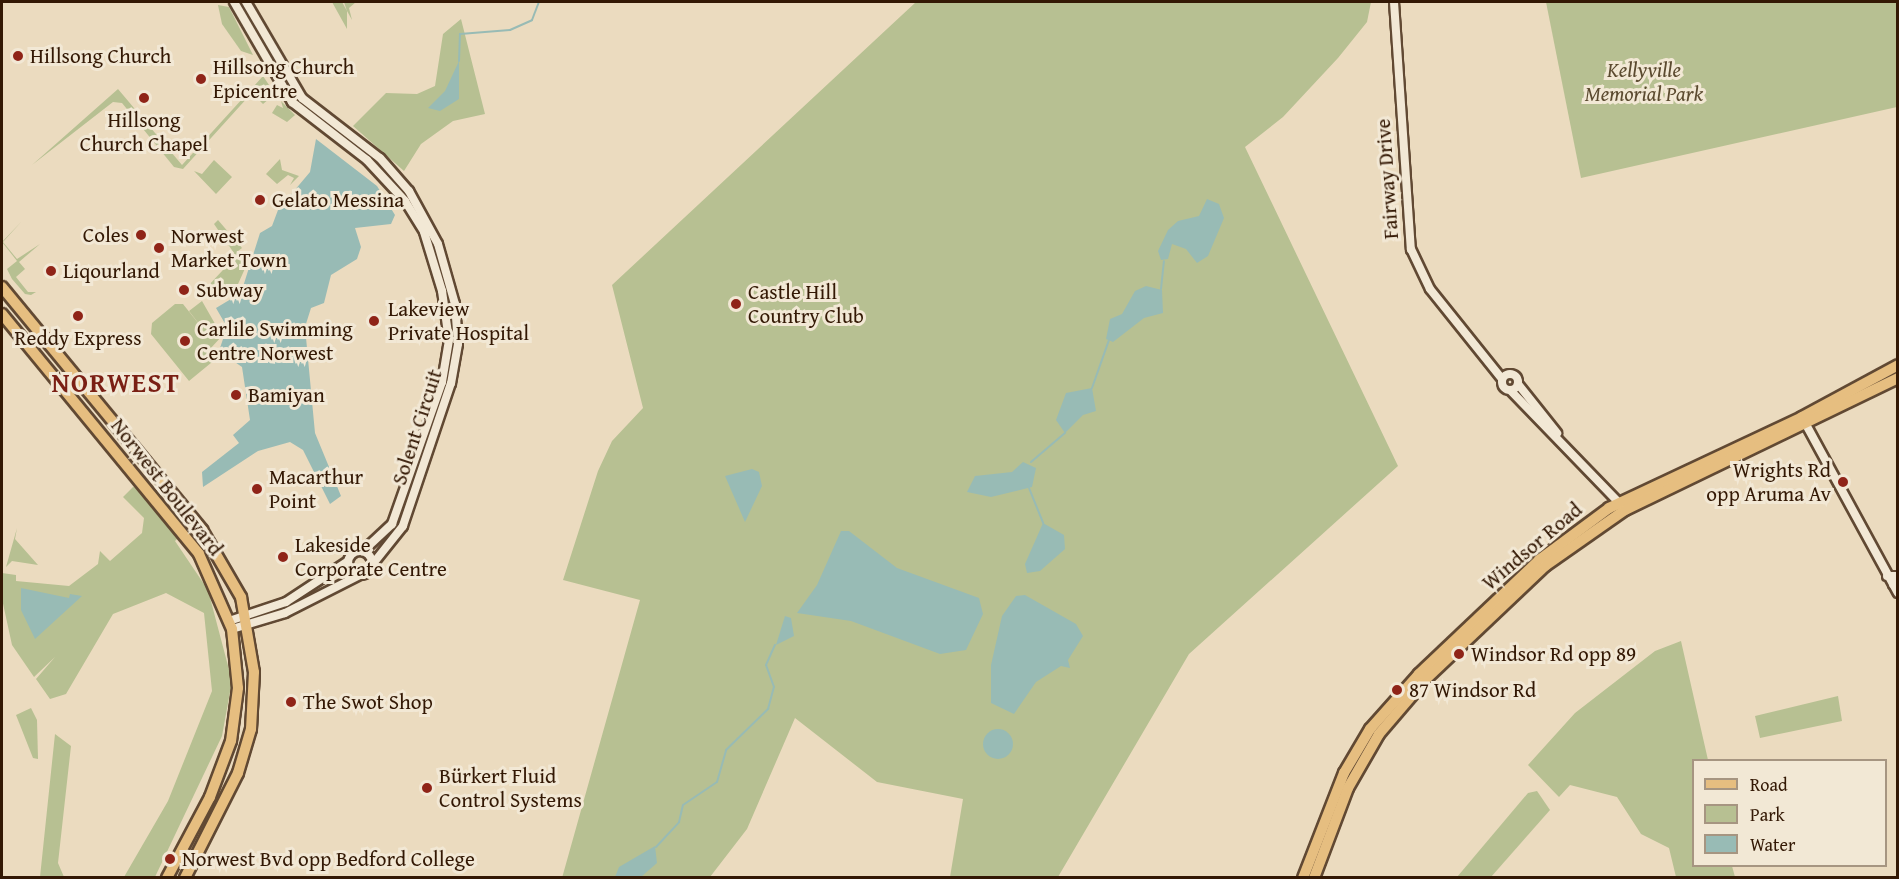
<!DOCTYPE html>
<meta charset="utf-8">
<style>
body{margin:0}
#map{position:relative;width:1899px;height:879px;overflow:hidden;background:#ebdbbf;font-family:"Gentium Book Plus",serif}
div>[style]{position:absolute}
.green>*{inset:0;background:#b7c092}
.water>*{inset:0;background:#98bbb5}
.round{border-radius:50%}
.stream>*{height:2px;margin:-1px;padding:0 1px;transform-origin:1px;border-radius:1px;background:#98bbb5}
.roads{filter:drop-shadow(2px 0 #614933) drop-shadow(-2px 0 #614933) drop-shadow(0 2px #614933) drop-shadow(0 -2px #614933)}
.minor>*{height:8px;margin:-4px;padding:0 4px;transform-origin:4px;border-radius:4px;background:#f2e8d5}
.minor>.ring{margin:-4px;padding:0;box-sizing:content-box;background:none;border:8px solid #f2e8d5;border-radius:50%}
.major>*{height:10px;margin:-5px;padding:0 5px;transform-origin:5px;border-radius:5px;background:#e6be80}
.dots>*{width:16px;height:16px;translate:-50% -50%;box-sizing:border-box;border:3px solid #f2e8d5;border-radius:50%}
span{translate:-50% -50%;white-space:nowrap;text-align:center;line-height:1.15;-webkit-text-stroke:6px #f2e8d5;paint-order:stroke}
.poi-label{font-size:21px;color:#331804}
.left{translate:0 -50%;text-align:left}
.right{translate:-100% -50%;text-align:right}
.park-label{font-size:21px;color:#5b4a2f;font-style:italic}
.street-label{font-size:21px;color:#331804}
.district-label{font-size:27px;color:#7a1f14;font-weight:700;letter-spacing:1.5px}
.frame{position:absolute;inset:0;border:3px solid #331804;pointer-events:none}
.legend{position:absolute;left:1692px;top:759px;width:195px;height:108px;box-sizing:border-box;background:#f2e8d5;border:2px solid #a69581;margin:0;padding:8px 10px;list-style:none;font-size:18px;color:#331804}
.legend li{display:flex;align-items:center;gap:12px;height:30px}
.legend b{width:30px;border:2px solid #a69581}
</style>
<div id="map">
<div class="green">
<div style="clip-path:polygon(332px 2px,342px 2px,347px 11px,344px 2px,356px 2px,349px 8px,352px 20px,347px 11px,347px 29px)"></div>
<div style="clip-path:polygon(916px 2px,1371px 2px,1367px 22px,1338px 58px,1283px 117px,1245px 147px,1398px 466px,1189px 654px,1058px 877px,950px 877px,963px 799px,877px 782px,795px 718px,747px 829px,710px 877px,562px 878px,640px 600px,563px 580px,598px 471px,612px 441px,643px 408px,612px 285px)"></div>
<div style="clip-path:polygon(1546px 2px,1897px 2px,1897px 107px,1581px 178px)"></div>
<div style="clip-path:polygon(218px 5px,229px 7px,253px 55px,241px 51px,222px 24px)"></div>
<div style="clip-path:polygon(461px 19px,485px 114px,453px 121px,421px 144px,404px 171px,353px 126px,386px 93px,417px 94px,435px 86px,443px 34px)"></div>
<div style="clip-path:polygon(263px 76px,275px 94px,263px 104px,257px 98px,264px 90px,258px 86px,183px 169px,174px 167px,122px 103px,113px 102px,32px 165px,118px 89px,182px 165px)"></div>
<div style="clip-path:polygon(281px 101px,295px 115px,287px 122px,272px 113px,277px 105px,283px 108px)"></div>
<div style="clip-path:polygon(280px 159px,282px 170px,299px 176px,290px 185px,294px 178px,288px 175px,277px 184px,266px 174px)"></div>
<div style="clip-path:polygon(214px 160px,232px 177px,216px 194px,194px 171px,202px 174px)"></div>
<div style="clip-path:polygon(218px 220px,242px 248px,238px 251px,247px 264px,234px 293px,220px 283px,208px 286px,236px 256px,214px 224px)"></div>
<div style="clip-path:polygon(22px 221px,3px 242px,17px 259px,40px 244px,19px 262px,25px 269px,16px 277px,28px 292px,36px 292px,31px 295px,25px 294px,12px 279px,7px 269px,17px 261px,2px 242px)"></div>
<div style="clip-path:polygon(202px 301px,222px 336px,210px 349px,217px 358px,189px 381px,151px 334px,152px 323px,175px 304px,183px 304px,210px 338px,189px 311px)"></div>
<div style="clip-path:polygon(133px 487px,140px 488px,180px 536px,175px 541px,208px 590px,232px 681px,222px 736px,155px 877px,124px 877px,168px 801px,212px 691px,204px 613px,166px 593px,113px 614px,66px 694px,50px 699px,36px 679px,55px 657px,34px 677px,12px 645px,2px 599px,2px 573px,16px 575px,16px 581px,69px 586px,98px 564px,100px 551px,110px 561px,142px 533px,144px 518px,123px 497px)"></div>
<div style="clip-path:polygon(17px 528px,15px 539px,38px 565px,12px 561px,6px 567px)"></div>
<div style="clip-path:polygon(1681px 641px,1708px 760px,1694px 760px,1694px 866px,1732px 866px,1735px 877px,1676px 877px,1669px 848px,1641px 834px,1617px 797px,1570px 785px,1559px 797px,1528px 765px,1575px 713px,1655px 651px)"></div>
<div style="clip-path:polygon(1838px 696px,1842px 721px,1760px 738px,1755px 716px)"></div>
<div style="clip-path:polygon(31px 708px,37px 720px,38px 759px,33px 758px,16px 715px)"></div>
<div style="clip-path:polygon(55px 734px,71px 746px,58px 863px,64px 877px,40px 877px)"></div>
<div style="clip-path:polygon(1537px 791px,1550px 810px,1491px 877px,1457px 877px,1528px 793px)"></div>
</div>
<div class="water">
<div style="clip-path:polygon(459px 61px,459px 99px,440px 111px,428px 108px,445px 91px)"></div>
<div style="clip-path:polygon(316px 139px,377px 186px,395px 215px,391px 224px,355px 228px,361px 247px,357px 259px,331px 275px,324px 303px,311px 308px,305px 327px,315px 433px,341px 496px,330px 504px,303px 450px,290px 442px,258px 451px,203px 487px,202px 472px,239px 443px,233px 435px,250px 420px,242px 367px,219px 351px,227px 327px,216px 308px,241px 293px,260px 233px,272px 226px,278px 210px,310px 172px)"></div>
<div style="clip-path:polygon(1207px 199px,1219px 204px,1224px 218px,1208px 256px,1197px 263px,1186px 249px,1172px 244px,1168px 259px,1161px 260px,1158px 251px,1168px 230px,1178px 221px,1199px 216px)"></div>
<div style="clip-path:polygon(1146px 286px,1162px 290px,1163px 313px,1144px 318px,1113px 342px,1106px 339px,1110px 319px,1122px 314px,1135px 291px)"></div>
<div style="clip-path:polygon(1092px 388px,1096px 411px,1083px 415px,1065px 433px,1056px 420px,1066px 393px)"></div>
<div style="clip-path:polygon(1023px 462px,1036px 468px,1032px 487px,991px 497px,967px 492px,975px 476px,1012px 472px)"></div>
<div style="clip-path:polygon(752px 469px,759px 472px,762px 486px,745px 522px,725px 476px)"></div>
<div style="clip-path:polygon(1043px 523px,1064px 535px,1065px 549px,1040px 571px,1027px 573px,1025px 564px)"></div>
<div style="clip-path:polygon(841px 531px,849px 531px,897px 568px,979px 598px,983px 614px,966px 650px,940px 654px,851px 621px,797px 613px,817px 585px)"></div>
<div style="clip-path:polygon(21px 588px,69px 598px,70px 594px,82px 596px,35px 639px,21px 610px)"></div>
<div style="clip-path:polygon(1025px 595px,1076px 624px,1083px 636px,1068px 660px,1070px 668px,1061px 666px,1036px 682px,1014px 714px,991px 703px,991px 665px,1002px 616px,1016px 596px)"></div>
<div style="clip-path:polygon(785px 616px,791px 618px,794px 636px,776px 645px)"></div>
<div class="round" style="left:983px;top:729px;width:30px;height:30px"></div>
<div style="clip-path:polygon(655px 846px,657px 863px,641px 877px,615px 877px,619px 867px)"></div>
</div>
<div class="stream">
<div style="left:459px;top:61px;width:27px;rotate:-88deg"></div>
<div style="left:460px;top:34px;width:50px;rotate:-4.6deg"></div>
<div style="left:510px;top:30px;width:24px;rotate:-24deg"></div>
<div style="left:532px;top:20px;width:19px;rotate:-69deg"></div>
<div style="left:1161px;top:289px;width:28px;rotate:-84deg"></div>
<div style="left:1092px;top:388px;width:51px;rotate:-70.5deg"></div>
<div style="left:1031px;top:462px;width:45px;rotate:-40.5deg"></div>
<div style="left:1029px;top:488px;width:38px;rotate:68deg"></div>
<div style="left:656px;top:847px;width:34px;rotate:-47deg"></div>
<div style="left:679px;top:822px;width:17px;rotate:-77deg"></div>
<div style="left:683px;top:805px;width:41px;rotate:-34.1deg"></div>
<div style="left:717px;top:782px;width:33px;rotate:-74deg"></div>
<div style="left:726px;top:750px;width:59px;rotate:-44.3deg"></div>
<div style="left:768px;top:709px;width:23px;rotate:-75deg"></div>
<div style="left:774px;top:687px;width:23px;rotate:-110deg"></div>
<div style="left:766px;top:665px;width:22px;rotate:-66deg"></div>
</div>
<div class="roads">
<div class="minor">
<div style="left:234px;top:2px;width:116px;rotate:59.9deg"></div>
<div style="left:292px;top:102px;width:95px;rotate:37.7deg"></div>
<div style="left:367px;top:160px;width:56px;rotate:47.2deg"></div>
<div style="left:405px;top:201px;width:36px;rotate:58deg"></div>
<div style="left:424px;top:232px;width:62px;rotate:73deg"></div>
<div style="left:442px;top:291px;width:49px;rotate:81.9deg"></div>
<div style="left:449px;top:340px;width:43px;rotate:99.5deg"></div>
<div style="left:442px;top:382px;width:151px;rotate:109.4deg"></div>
<div style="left:392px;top:524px;width:40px;rotate:137deg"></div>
<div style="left:246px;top:2px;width:111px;rotate:59.7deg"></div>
<div style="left:302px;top:98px;width:98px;rotate:37.6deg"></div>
<div style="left:380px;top:158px;width:44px;rotate:48.7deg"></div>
<div style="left:409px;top:191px;width:60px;rotate:61.3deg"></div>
<div style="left:438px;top:244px;width:62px;rotate:74.2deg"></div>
<div style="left:455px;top:304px;width:40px;rotate:85.7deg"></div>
<div style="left:458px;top:344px;width:40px;rotate:100deg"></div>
<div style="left:451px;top:383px;width:151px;rotate:108.6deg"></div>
<div style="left:403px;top:526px;width:50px;rotate:128.5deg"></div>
<div style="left:1394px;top:2px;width:248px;rotate:86.1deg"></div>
<div style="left:1411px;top:249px;width:44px;rotate:64.6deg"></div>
<div style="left:1430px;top:289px;width:115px;rotate:51.3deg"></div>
<div class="ring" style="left:1502px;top:374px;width:8px;height:8px"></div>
<div style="left:1518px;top:384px;width:63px;rotate:51.5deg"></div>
<div style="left:1511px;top:391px;width:160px;rotate:46deg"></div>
<div style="left:1803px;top:419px;width:198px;rotate:61.4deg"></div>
<div class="ring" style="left:348px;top:551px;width:16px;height:16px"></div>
<div style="left:1887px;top:576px;width:9px"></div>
<div style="left:1896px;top:576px;width:9px;rotate:108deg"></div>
<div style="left:229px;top:621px;width:60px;rotate:-18.4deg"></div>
<div style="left:286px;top:602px;width:73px;rotate:-33.3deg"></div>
<div style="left:232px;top:629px;width:55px;rotate:-16.8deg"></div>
<div style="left:285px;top:613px;width:84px;rotate:-26.9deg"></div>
</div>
<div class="major">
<div style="left:2px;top:287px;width:315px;rotate:50.5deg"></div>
<div style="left:202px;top:530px;width:78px;rotate:59.8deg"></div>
<div style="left:241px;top:597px;width:76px;rotate:80.2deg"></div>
<div style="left:254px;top:672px;width:57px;rotate:93deg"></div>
<div style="left:251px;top:729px;width:46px;rotate:106.5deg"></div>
<div style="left:238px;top:773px;width:118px;rotate:116.8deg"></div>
<div style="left:2px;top:314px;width:310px;rotate:50.6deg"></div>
<div style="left:199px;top:554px;width:82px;rotate:66.3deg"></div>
<div style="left:232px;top:629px;width:59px;rotate:84.2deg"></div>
<div style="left:238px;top:688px;width:53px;rotate:97.5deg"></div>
<div style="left:231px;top:741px;width:60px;rotate:110.6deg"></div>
<div style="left:210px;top:797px;width:92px;rotate:118deg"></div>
<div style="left:1303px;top:878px;width:113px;rotate:-68.7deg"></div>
<div style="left:1344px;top:773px;width:51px;rotate:-59.4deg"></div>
<div style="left:1370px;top:729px;width:74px;rotate:-48.3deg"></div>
<div style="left:1419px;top:674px;width:166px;rotate:-43.5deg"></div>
<div style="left:1539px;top:560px;width:87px;rotate:-36.6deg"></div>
<div style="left:1609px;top:508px;width:213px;rotate:-25.2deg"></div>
<div style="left:1802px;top:417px;width:109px;rotate:-28.4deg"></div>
<div style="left:1314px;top:878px;width:96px;rotate:-69.3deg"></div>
<div style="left:1348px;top:788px;width:62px;rotate:-60.1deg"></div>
<div style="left:1379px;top:734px;width:72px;rotate:-49.5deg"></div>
<div style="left:1426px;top:679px;width:164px;rotate:-43.5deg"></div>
<div style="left:1545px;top:566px;width:98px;rotate:-35deg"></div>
<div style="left:1625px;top:510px;width:303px;rotate:-25.8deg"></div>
</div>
</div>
<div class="dots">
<div style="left:18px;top:56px;background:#8f2418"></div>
<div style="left:201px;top:79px;background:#8f2418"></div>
<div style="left:144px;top:98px;background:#8f2418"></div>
<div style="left:260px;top:200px;background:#8f2418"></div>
<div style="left:141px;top:235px;background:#8f2418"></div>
<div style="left:159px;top:248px;background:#8f2418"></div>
<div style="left:51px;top:271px;background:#8f2418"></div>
<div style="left:184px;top:290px;background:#8f2418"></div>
<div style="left:736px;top:304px;background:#8f2418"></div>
<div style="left:78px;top:316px;background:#8f2418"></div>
<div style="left:374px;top:321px;background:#8f2418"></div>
<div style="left:185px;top:341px;background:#8f2418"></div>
<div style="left:236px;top:395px;background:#8f2418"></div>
<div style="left:1843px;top:482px;background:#8f2418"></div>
<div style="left:257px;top:489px;background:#8f2418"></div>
<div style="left:283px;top:557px;background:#8f2418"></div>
<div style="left:1459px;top:654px;background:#8f2418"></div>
<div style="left:1397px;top:690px;background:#8f2418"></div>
<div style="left:291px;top:702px;background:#8f2418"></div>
<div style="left:427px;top:788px;background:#8f2418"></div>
<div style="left:170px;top:859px;background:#8f2418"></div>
</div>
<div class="poi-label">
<span class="left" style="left:30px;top:56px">Hillsong Church</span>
<span class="left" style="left:213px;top:79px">Hillsong Church<br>Epicentre</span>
<span style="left:144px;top:132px">Hillsong<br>Church Chapel</span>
<span class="left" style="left:272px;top:200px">Gelato Messina</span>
<span class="right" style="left:129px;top:235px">Coles</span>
<span class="left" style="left:171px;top:248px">Norwest<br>Market Town</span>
<span class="left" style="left:63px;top:271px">Liqourland</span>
<span class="left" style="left:196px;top:290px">Subway</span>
<span class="left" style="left:748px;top:304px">Castle Hill<br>Country Club</span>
<span class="left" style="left:388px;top:321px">Lakeview<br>Private Hospital</span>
<span class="left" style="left:197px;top:341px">Carlile Swimming<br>Centre Norwest</span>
<span style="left:78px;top:338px">Reddy Express</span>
<span class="left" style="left:248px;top:395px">Bamiyan</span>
<span class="right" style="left:1831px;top:482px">Wrights Rd<br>opp Aruma Av</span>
<span class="left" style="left:269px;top:489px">Macarthur<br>Point</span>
<span class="left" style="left:295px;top:557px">Lakeside<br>Corporate Centre</span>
<span class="left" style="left:1471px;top:654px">Windsor Rd opp 89</span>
<span class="left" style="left:1409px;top:690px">87 Windsor Rd</span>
<span class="left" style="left:303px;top:702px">The Swot Shop</span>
<span class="left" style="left:439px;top:788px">Bürkert Fluid<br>Control Systems</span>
<span class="left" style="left:182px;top:859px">Norwest Bvd opp Bedford College</span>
</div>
<div class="park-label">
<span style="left:1644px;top:82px">Kellyville<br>Memorial Park</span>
</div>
<div class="street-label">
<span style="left:1387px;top:179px;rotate:-94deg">Fairway Drive</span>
<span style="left:417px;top:427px;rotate:-72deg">Solent Circuit</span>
<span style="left:167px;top:487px;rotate:52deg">Norwest Boulevard</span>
<span style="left:1532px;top:546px;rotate:-40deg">Windsor Road</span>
</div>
<div class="district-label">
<span style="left:116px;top:383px">NORWEST</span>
</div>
<div class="frame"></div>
<ul class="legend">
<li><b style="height:8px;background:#e6be80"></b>Road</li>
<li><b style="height:16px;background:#b7c092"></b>Park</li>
<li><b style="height:16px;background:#98bbb5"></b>Water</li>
</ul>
</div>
